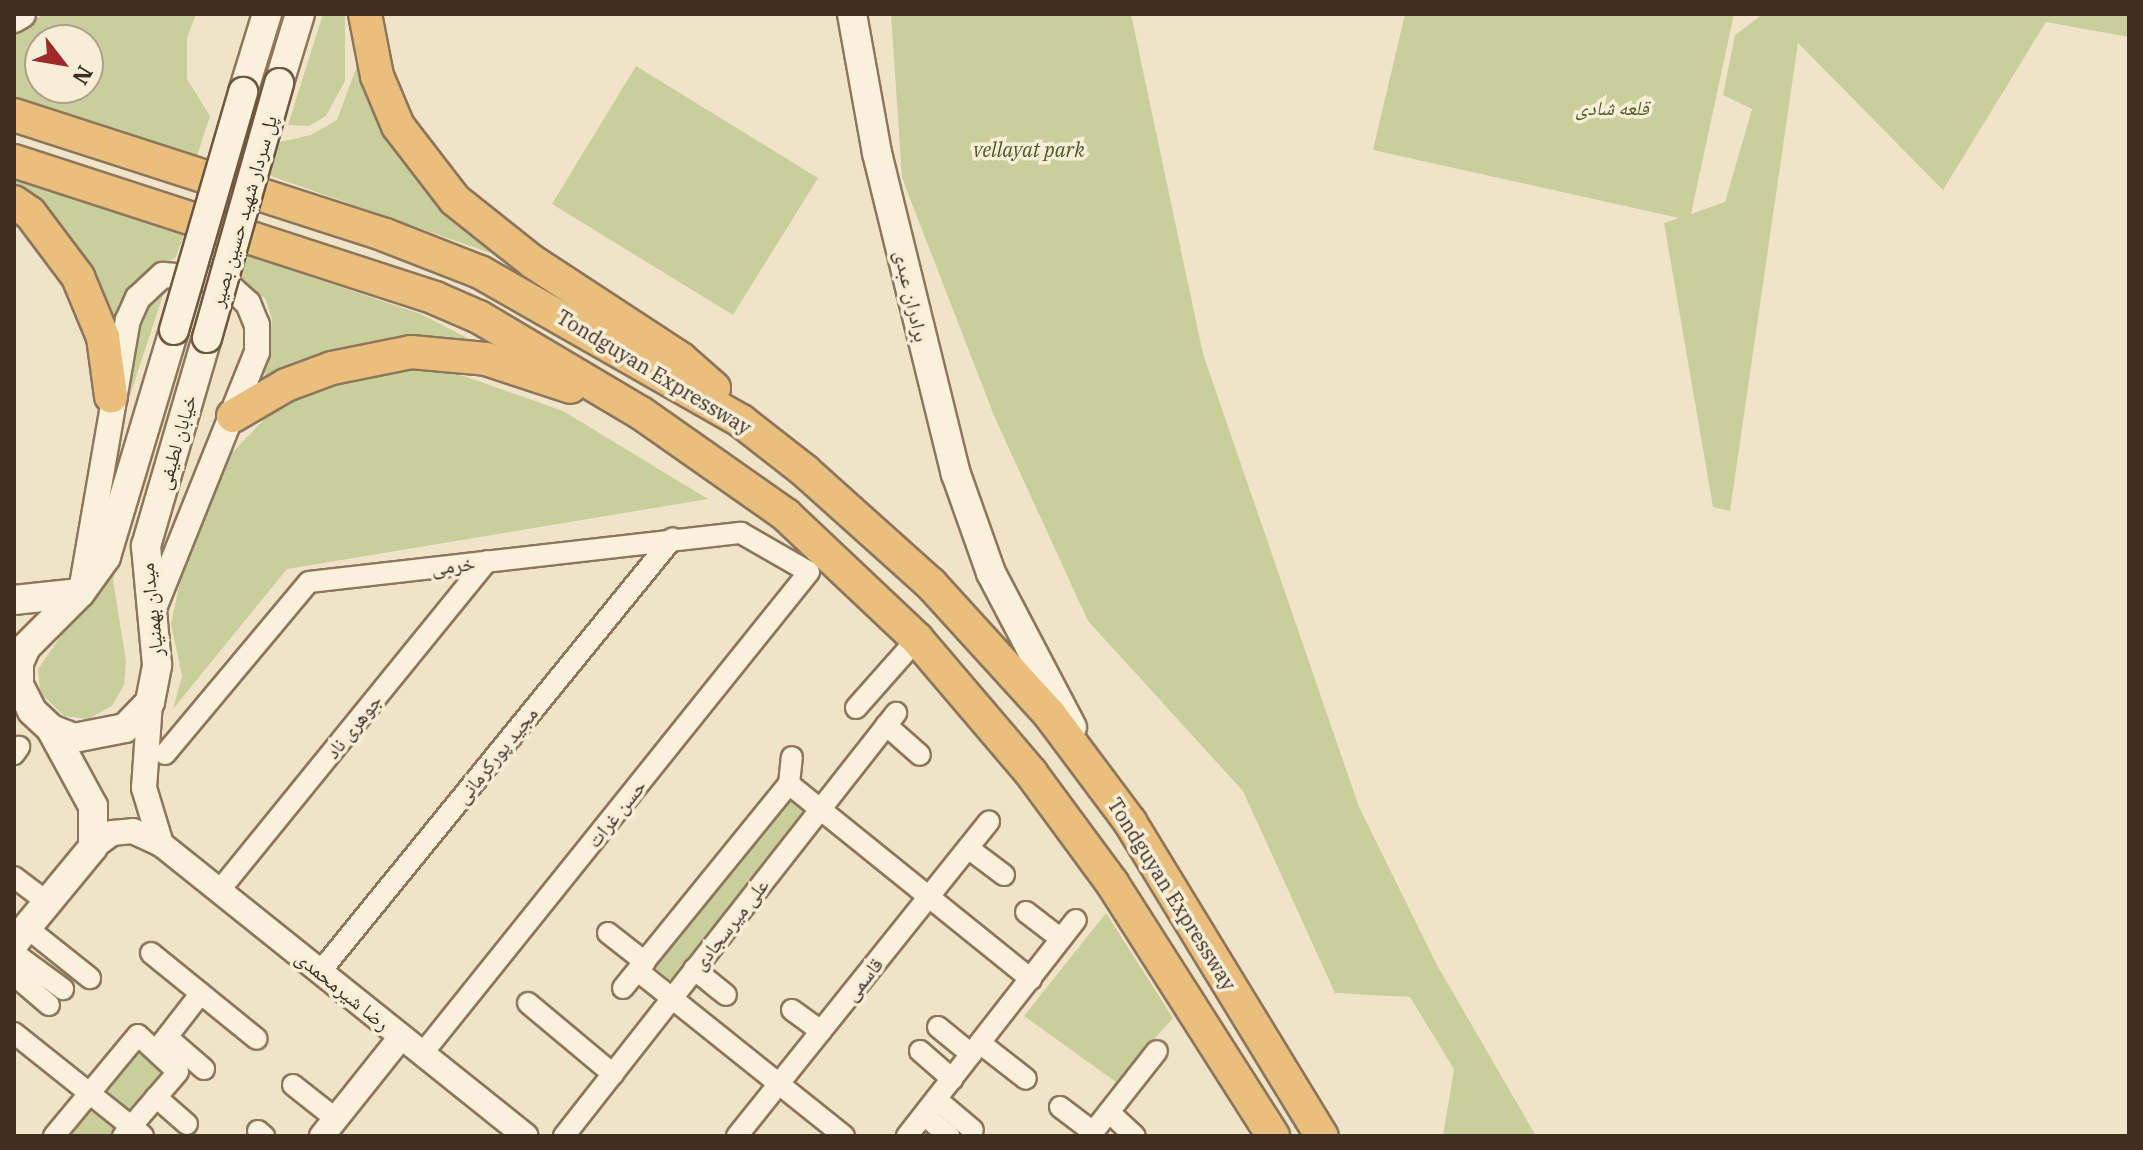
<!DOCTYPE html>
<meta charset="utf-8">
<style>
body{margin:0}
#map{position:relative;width:2143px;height:1150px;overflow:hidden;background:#f0e4c8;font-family:"IBM Plex Serif","Noto Naskh Arabic",serif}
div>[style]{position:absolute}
.green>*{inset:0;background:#c9cf9b}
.roads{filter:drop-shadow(2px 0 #8d765c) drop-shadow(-2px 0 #8d765c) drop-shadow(0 2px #8d765c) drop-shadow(0 -2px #8d765c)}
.minor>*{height:20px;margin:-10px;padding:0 10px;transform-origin:10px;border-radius:10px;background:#faf1dc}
.tertiary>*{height:24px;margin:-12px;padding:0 12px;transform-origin:12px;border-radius:12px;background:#faf1dc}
.secondary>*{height:28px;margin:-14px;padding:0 14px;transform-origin:14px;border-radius:14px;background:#faf1dc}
.trunk>*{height:32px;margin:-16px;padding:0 16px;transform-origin:16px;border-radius:16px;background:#eabe7c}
.bridges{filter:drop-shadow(2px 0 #6f573f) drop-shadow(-2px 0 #6f573f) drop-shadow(0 2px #6f573f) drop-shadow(0 -2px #6f573f)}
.secondary-bridge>*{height:28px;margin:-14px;padding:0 14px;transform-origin:14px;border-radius:14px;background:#faf1dc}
span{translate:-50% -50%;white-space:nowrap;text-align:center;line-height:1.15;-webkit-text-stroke:7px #f7eed8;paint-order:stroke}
.park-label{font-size:20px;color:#4d5a26;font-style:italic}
.street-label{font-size:20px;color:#3d2e20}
.frame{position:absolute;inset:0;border:16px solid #3d2e20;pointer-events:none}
.north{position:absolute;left:24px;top:24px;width:80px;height:80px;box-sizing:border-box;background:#f7eed8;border:2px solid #ada18e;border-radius:50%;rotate:121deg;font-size:22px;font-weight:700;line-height:32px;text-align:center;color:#3d2e20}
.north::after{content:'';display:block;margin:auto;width:28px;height:36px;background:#9e2a2b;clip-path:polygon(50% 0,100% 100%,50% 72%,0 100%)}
</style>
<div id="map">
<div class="green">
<div style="clip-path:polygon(evenodd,44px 14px,196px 14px,187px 38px,187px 79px,210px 116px,197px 156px,14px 100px,14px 34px,44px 14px,40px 40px,88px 40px,88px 88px,40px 88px,40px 40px)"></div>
<div style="clip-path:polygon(323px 14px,345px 14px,345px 81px,326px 116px,309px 126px,288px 125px)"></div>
<div style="clip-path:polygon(891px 14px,1131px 14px,1203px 354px,1359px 807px,1437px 965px,1536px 1136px,1443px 1136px,1454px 1069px,1410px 997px,1335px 993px,1243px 791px,1088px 621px,995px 418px,902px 178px)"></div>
<div style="clip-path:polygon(1405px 14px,1734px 14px,1691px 214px,1725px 202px,1752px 109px,1723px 95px,1735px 35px,1763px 14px,2129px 14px,2129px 37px,2046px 22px,1943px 190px,1798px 43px,1730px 511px,1713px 507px,1664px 223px,1679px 218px,1373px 150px)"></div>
<div style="clip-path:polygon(359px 60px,492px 244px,490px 253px,268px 175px,275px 143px,311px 135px,337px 120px)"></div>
<div style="clip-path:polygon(636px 66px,818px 178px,733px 315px,552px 204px)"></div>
<div style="clip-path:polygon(14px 175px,185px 231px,176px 257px,136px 282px,112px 327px,104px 295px,83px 258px,56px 221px,14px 187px)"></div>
<div style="clip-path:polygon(243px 254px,421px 314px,475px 342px,412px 335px,264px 379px,272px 320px,266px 300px,238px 274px)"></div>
<div style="clip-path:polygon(167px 283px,116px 438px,137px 316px)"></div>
<div style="clip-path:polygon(402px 366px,464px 376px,563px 411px,708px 499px,287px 569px,173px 709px,182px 676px,171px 624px,185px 558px,231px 454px,272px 411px,340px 380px)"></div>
<div style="clip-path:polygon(118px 553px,113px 580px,126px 661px,124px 685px,112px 706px,88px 719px,64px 716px,40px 693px,38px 669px)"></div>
<div style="clip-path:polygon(783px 796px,809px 816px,675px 984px,649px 963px)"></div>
<div style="clip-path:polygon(1106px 913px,1173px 1018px,1116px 1082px,1024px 1016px)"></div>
<div style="clip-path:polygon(135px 1050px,165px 1074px,112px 1136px,64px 1136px)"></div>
</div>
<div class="roads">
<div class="minor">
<div style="left:856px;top:708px;width:92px;rotate:-48.5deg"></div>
<div style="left:886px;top:725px;width:45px;rotate:41.4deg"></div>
<div style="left:14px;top:754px;width:9px;rotate:-54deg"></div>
<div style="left:165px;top:754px;width:224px;rotate:-50.1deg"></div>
<div style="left:309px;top:582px;width:435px;rotate:-6.5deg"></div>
<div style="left:741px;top:533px;width:78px;rotate:29.8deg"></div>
<div style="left:809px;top:572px;width:618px;rotate:128.76deg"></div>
<div style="left:789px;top:784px;width:27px;rotate:-84deg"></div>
<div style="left:968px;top:848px;width:45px;rotate:36.9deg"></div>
<div style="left:14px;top:877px;width:41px;rotate:37.1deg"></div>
<div style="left:219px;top:891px;width:425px;rotate:-50.9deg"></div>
<div style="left:1026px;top:912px;width:44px;rotate:37.6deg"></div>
<div style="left:26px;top:927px;width:82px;rotate:38.6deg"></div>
<div style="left:608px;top:933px;width:47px;rotate:38.1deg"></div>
<div style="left:14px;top:953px;width:61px;rotate:36.3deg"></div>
<div style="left:151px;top:953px;width:136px;rotate:39.1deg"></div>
<div style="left:694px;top:969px;width:41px;rotate:39.1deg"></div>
<div style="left:638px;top:971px;width:264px;rotate:38.7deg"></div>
<div style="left:320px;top:972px;width:559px;rotate:-50.88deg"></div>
<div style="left:14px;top:975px;width:46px;rotate:40.6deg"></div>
<div style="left:623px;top:988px;width:263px;rotate:-50.9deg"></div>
<div style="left:789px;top:784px;width:311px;rotate:38.9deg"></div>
<div style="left:528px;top:1003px;width:111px;rotate:39.9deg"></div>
<div style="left:792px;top:1010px;width:36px;rotate:36deg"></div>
<div style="left:938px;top:1027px;width:43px;rotate:39.3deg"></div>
<div style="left:14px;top:1033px;width:165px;rotate:38.6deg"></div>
<div style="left:167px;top:1037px;width:49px;rotate:40.9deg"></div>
<div style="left:980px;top:1043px;width:58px;rotate:38deg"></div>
<div style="left:156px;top:1051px;width:73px;rotate:-52.2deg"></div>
<div style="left:920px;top:1051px;width:43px;rotate:41.2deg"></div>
<div style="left:293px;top:1085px;width:55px;rotate:38.3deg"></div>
<div style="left:156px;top:1097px;width:41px;rotate:41.1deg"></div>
<div style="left:936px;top:1099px;width:48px;rotate:40deg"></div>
<div style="left:1060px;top:1107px;width:41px;rotate:37.1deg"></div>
<div style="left:1109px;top:1112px;width:35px;rotate:43deg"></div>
<div style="left:924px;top:1115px;width:33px;rotate:40deg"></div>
<div style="left:258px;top:1131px;width:8px;rotate:40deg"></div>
<div style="left:54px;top:1136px;width:131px;rotate:-50.3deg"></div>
<div style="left:138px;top:1035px;width:54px;rotate:42.8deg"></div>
<div style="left:178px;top:1072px;width:84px;rotate:130.7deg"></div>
<div style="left:564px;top:1136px;width:538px;rotate:-51.87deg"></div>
<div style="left:737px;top:1136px;width:403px;rotate:-51.3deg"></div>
<div style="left:907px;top:1136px;width:274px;rotate:-52deg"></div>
<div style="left:1090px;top:1136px;width:108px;rotate:-51.8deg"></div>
</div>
<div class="tertiary">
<div style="left:81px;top:591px;width:275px;rotate:-80.2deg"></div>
<div style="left:128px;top:320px;width:24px;rotate:-66deg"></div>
<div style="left:138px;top:298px;width:34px;rotate:-43deg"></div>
<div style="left:163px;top:275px;width:40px;rotate:4.3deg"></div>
<div style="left:203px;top:278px;width:28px;rotate:18deg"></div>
<div style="left:230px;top:287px;width:24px;rotate:42deg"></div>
<div style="left:248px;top:303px;width:24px;rotate:68deg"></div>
<div style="left:257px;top:325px;width:27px;rotate:90deg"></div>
<div style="left:257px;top:352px;width:281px;rotate:111.9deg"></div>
<div style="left:150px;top:702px;width:86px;rotate:94deg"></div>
<div style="left:144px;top:788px;width:59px;rotate:73.1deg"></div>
<div style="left:93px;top:847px;width:24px;rotate:-36deg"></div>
<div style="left:112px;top:833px;width:21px;rotate:-5deg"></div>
<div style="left:133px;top:831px;width:31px;rotate:25deg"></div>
<div style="left:161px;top:844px;width:467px;rotate:38.7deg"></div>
<div style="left:322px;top:1136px;width:127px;rotate:-51.4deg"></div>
</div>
<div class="secondary">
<div style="left:852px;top:14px;width:141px;rotate:79.8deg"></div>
<div style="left:877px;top:153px;width:331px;rotate:76.2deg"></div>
<div style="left:956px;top:474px;width:105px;rotate:70.5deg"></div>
<div style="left:991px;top:573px;width:174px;rotate:62.3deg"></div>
<div style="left:14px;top:18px;width:8px;rotate:-30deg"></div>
<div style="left:279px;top:83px;width:72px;rotate:-73.1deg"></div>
<div style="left:243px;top:92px;width:82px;rotate:-72.9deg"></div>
<div style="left:174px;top:330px;width:237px;rotate:106.7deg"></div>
<div style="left:106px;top:557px;width:44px;rotate:125.8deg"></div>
<div style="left:80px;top:593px;width:76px;rotate:135deg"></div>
<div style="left:26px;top:647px;width:17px;rotate:114deg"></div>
<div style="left:19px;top:663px;width:22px;rotate:90deg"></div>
<div style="left:19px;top:685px;width:29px;rotate:63deg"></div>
<div style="left:32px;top:711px;width:26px;rotate:43deg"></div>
<div style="left:51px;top:729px;width:25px;rotate:21deg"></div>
<div style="left:74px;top:738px;width:52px;rotate:-11.1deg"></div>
<div style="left:125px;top:728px;width:36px;rotate:-46deg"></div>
<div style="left:150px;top:702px;width:38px;rotate:-79deg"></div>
<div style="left:157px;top:665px;width:120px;rotate:-95.3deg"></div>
<div style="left:146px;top:546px;width:217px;rotate:-73.7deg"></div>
<div style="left:14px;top:600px;width:66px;rotate:-6.1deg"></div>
<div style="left:14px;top:943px;width:124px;rotate:-50.5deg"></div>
<div style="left:93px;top:847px;width:41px;rotate:-90deg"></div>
<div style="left:93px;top:806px;width:88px;rotate:-118.6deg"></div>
</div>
<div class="trunk">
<div style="left:365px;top:14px;width:63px;rotate:79deg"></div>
<div style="left:377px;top:76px;width:54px;rotate:67.2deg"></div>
<div style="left:398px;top:126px;width:93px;rotate:52.4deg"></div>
<div style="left:455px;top:200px;width:100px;rotate:38.5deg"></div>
<div style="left:533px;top:262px;width:177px;rotate:33.2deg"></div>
<div style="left:681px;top:359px;width:44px;rotate:41.3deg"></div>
<div style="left:14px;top:115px;width:390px;rotate:17.9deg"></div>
<div style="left:385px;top:235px;width:102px;rotate:21.3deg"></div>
<div style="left:480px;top:272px;width:301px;rotate:29.7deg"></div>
<div style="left:741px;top:421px;width:81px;rotate:38deg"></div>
<div style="left:805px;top:471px;width:169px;rotate:41.9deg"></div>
<div style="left:931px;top:584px;width:177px;rotate:47.7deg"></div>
<div style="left:1050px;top:715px;width:134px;rotate:53.2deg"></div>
<div style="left:1130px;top:822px;width:368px;rotate:58.6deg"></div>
<div style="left:14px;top:161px;width:443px;rotate:18deg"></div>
<div style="left:435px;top:298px;width:48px;rotate:23.4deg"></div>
<div style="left:479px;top:317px;width:188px;rotate:30.7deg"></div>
<div style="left:641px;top:413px;width:177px;rotate:35.1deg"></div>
<div style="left:786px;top:515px;width:180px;rotate:43.4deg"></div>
<div style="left:917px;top:639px;width:176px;rotate:49.6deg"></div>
<div style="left:1031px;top:773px;width:137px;rotate:53.6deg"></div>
<div style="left:1112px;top:883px;width:300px;rotate:57.5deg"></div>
<div style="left:14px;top:202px;width:19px;rotate:35deg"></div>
<div style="left:30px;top:213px;width:80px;rotate:53.1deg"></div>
<div style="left:78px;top:277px;width:65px;rotate:67.4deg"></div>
<div style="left:103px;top:337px;width:60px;rotate:82.3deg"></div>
<div style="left:233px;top:416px;width:61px;rotate:-30.3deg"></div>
<div style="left:286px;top:385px;width:49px;rotate:-20.3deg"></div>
<div style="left:332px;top:368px;width:81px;rotate:-11.4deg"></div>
<div style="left:411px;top:352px;width:75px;rotate:5.3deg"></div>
<div style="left:486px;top:359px;width:89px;rotate:18.2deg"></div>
</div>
</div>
<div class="bridges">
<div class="secondary-bridge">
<div style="left:174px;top:330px;width:248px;rotate:-73.8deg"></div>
<div style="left:207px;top:338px;width:265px;rotate:-74.2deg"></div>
</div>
</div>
<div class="park-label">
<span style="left:1612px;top:107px">قلعه شادی</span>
<span style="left:1029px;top:149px">vellayat park</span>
</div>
<div class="street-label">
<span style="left:243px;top:211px;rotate:-74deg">پل سردار شهید حسین بصیر</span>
<span style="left:912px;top:296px;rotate:77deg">برادران عبدی</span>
<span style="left:654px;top:372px;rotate:31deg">Tondguyan Expressway</span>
<span style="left:176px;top:442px;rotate:-74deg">خیابان لطیفی</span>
<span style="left:453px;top:565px;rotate:-7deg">خرمی</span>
<span style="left:151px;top:610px;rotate:-96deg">میدان بهمنیار</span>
<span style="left:353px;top:726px;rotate:-51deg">جوهری ناد</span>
<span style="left:496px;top:755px;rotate:-51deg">مجید پورکرمانی</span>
<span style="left:616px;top:813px;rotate:-51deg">حسن غرات</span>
<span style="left:1172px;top:894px;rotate:58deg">Tondguyan Expressway</span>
<span style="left:730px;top:924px;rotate:-52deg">علی میرسجادی</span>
<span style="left:863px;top:979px;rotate:-51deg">قاسمی</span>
<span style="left:343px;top:990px;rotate:39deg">رضا شیرمحمدی</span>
</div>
<div class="frame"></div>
<div class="north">N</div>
</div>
